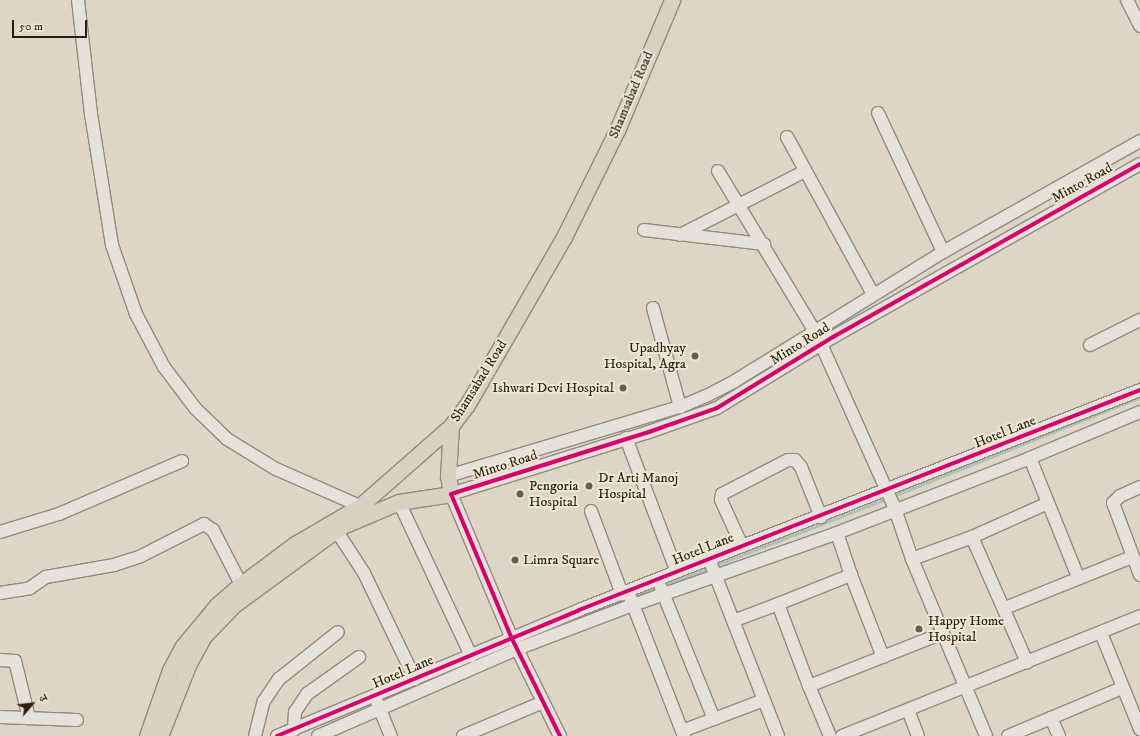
<!DOCTYPE html>
<meta charset="utf-8">
<style>
body{margin:0}
#map{position:relative;width:1140px;height:736px;overflow:hidden;background:#ded5c6;font-family:"IM FELL DW Pica","Noto Serif Devanagari",serif}
div>[style]{position:absolute}
.stream>*{height:3px;margin:-1.5px;padding:0 1.5px;transform-origin:1.5px;border-radius:1.5px;background:#aec1bc}
.roads{filter:drop-shadow(1px 0 #908a80) drop-shadow(-1px 0 #908a80) drop-shadow(0 1px #908a80) drop-shadow(0 -1px #908a80)}
.minor>*{height:12px;margin:-6px;padding:0 6px;transform-origin:6px;border-radius:6px;background:#e6e1d9}
.major>*{height:15px;margin:-7.5px;padding:0 7.5px;transform-origin:7.5px;border-radius:7.5px;background:#d9d1c4}
.cycleway>*{height:4px;margin:-2px;padding:0 2px;transform-origin:2px;border-radius:2px;background:#d6006c}
.dots>*{width:11px;height:11px;translate:-50% -50%;box-sizing:border-box;border:2px solid #f0e6d3;border-radius:50%}
span{translate:-50% -50%;white-space:nowrap;text-align:center;line-height:1.15;-webkit-text-stroke:4px #f0e6d3;paint-order:stroke}
.street-label{font-size:14px;color:#2c1d11}
.poi-label{font-size:14px;color:#2c1d11}
.right{translate:-100% -50%;text-align:right}
.left{translate:0 -50%;text-align:left}
.north{position:absolute;left:12px;top:684px;width:40px;height:40px;-webkit-text-stroke:3px #f0e6d3;paint-order:stroke;rotate:62deg;font-size:11px;font-weight:700;line-height:16px;text-align:center;color:#2c1d11}
.north::after{content:'';display:block;margin:auto;width:14px;height:18px;background:#2c1d11;clip-path:polygon(50% 0,100% 100%,50% 72%,0 100%)}
.scale{position:absolute;left:12px;top:20px;width:75px;height:18px;box-sizing:border-box;border:2px solid #2c1d11;border-top:0;padding-left:5px;font-size:12px;line-height:14px;white-space:nowrap;color:#2c1d11;-webkit-text-stroke:3px #f0e6d3;paint-order:stroke}
</style>
<div id="map">
<div class="stream">
<div style="left:893px;top:496px;width:266px;rotate:-21.8deg"></div>
<div style="left:714px;top:566px;width:187px;rotate:-21.3deg"></div>
<div style="left:634px;top:597px;width:80px;rotate:-21.1deg"></div>
<div style="left:516px;top:643px;width:121px;rotate:-21.3deg"></div>
</div>
<div class="roads">
<div class="minor">
<div style="left:78px;top:0;width:115px;rotate:83.5deg"></div>
<div style="left:91px;top:114px;width:133px;rotate:80.9deg"></div>
<div style="left:112px;top:245px;width:73px;rotate:70.8deg"></div>
<div style="left:136px;top:314px;width:60px;rotate:62.2deg"></div>
<div style="left:164px;top:367px;width:51px;rotate:52.9deg"></div>
<div style="left:195px;top:408px;width:45px;rotate:44.1deg"></div>
<div style="left:227px;top:439px;width:57px;rotate:31.5deg"></div>
<div style="left:276px;top:469px;width:92px;rotate:23.8deg"></div>
<div style="left:360px;top:506px;width:7px;rotate:63deg"></div>
<div style="left:1127px;top:0;width:29px;rotate:63deg"></div>
<div style="left:878px;top:113px;width:153px;rotate:64.9deg"></div>
<div style="left:787px;top:137px;width:179px;rotate:61.3deg"></div>
<div style="left:718px;top:171px;width:186px;rotate:58.9deg"></div>
<div style="left:644px;top:230px;width:121px;rotate:6.7deg"></div>
<div style="left:680px;top:235px;width:140px;rotate:-27.1deg"></div>
<div style="left:653px;top:308px;width:103px;rotate:74.7deg"></div>
<div style="left:821px;top:344px;width:181px;rotate:65.8deg"></div>
<div style="left:895px;top:509px;width:53px;rotate:71.2deg"></div>
<div style="left:912px;top:559px;width:192px;rotate:67.3deg"></div>
<div style="left:1090px;top:345px;width:56px;rotate:-26.6deg"></div>
<div style="left:626px;top:438px;width:143px;rotate:69.2deg"></div>
<div style="left:1030px;top:458px;width:128px;rotate:68deg"></div>
<div style="left:448px;top:476px;width:242px;rotate:-16.6deg"></div>
<div style="left:680px;top:407px;width:30px;rotate:-23deg"></div>
<div style="left:708px;top:395px;width:30px;rotate:-27deg"></div>
<div style="left:735px;top:381px;width:245px;rotate:-31.8deg"></div>
<div style="left:943px;top:252px;width:226px;rotate:-29.4deg"></div>
<div style="left:1140px;top:487px;width:22px;rotate:156deg"></div>
<div style="left:1120px;top:496px;width:10px;rotate:135deg"></div>
<div style="left:1113px;top:503px;width:77px;rotate:69.4deg"></div>
<div style="left:399px;top:502px;width:170px;rotate:64.9deg"></div>
<div style="left:591px;top:511px;width:89px;rotate:69.5deg"></div>
<div style="left:336px;top:530px;width:51px;rotate:56.9deg"></div>
<div style="left:364px;top:573px;width:118px;rotate:64.3deg"></div>
<div style="left:0;top:532px;width:62px;rotate:-17deg"></div>
<div style="left:59px;top:514px;width:134px;rotate:-23.3deg"></div>
<div style="left:837px;top:533px;width:44px;rotate:71.6deg"></div>
<div style="left:972px;top:537px;width:83px;rotate:-24.1deg"></div>
<div style="left:742px;top:546px;width:51px;rotate:-114.5deg"></div>
<div style="left:721px;top:500px;width:6px;rotate:-81deg"></div>
<div style="left:722px;top:494px;width:74px;rotate:-27.3deg"></div>
<div style="left:788px;top:460px;width:7px"></div>
<div style="left:795px;top:460px;width:9px;rotate:49deg"></div>
<div style="left:801px;top:467px;width:54px;rotate:68.2deg"></div>
<div style="left:709px;top:559px;width:190px;rotate:68.7deg"></div>
<div style="left:912px;top:559px;width:64px;rotate:-20.1deg"></div>
<div style="left:972px;top:537px;width:137px;rotate:66.3deg"></div>
<div style="left:661px;top:588px;width:141px;rotate:68deg"></div>
<div style="left:714px;top:719px;width:53px;rotate:-20.8deg"></div>
<div style="left:0;top:593px;width:30px;rotate:-9deg"></div>
<div style="left:30px;top:588px;width:19px;rotate:-35deg"></div>
<div style="left:46px;top:577px;width:69px;rotate:-10deg"></div>
<div style="left:114px;top:565px;width:28px;rotate:-18deg"></div>
<div style="left:141px;top:556px;width:71px;rotate:-26.9deg"></div>
<div style="left:204px;top:524px;width:11px;rotate:34deg"></div>
<div style="left:213px;top:530px;width:70px;rotate:62.7deg"></div>
<div style="left:630px;top:597px;width:149px;rotate:68.8deg"></div>
<div style="left:778px;top:604px;width:79px;rotate:-21.7deg"></div>
<div style="left:851px;top:575px;width:88px;rotate:68.7deg"></div>
<div style="left:1005px;top:608px;width:137px;rotate:-21.9deg"></div>
<div style="left:733px;top:621px;width:48px;rotate:-20.7deg"></div>
<div style="left:778px;top:604px;width:88px;rotate:69.3deg"></div>
<div style="left:1101px;top:633px;width:104px;rotate:67.9deg"></div>
<div style="left:0;top:660px;width:15px;rotate:4deg"></div>
<div style="left:15px;top:661px;width:59px;rotate:76.2deg"></div>
<div style="left:377px;top:702px;width:37px;rotate:68deg"></div>
<div style="left:908px;top:710px;width:28px;rotate:69deg"></div>
<div style="left:0;top:717px;width:77px;rotate:2.2deg"></div>
<div style="left:1051px;top:718px;width:77px;rotate:-22.9deg"></div>
<div style="left:294px;top:730px;width:18px;rotate:-87deg"></div>
<div style="left:295px;top:712px;width:22px;rotate:-56deg"></div>
<div style="left:307px;top:694px;width:64px;rotate:-35.4deg"></div>
<div style="left:682px;top:731px;width:34px;rotate:-21deg"></div>
<div style="left:255px;top:736px;width:36px;rotate:-76deg"></div>
<div style="left:264px;top:701px;width:27px;rotate:-56deg"></div>
<div style="left:279px;top:679px;width:75px;rotate:-38.5deg"></div>
<div style="left:277px;top:736px;width:327px;rotate:-22.6deg"></div>
<div style="left:579px;top:610px;width:603px;rotate:-21.41deg"></div>
<div style="left:318px;top:736px;width:217px;rotate:-23.6deg"></div>
<div style="left:517px;top:649px;width:124px;rotate:-20.8deg"></div>
<div style="left:633px;top:605px;width:216px;rotate:-19.4deg"></div>
<div style="left:837px;top:533px;width:207px;rotate:-21.2deg"></div>
<div style="left:1030px;top:458px;width:119px;rotate:-22.7deg"></div>
<div style="left:463px;top:736px;width:87px;rotate:-23deg"></div>
<div style="left:560px;top:736px;width:108px;rotate:-116.3deg"></div>
<div style="left:512px;top:639px;width:157px;rotate:-112.8deg"></div>
<div style="left:451px;top:494px;width:204px;rotate:-17.4deg"></div>
<div style="left:646px;top:433px;width:75px;rotate:-19.4deg"></div>
<div style="left:717px;top:408px;width:136px;rotate:-31.5deg"></div>
<div style="left:833px;top:337px;width:352px;rotate:-29.4deg"></div>
<div style="left:830px;top:736px;width:54px;rotate:-112.8deg"></div>
<div style="left:809px;top:686px;width:144px;rotate:-21.6deg"></div>
<div style="left:842px;top:736px;width:321px;rotate:-21.9deg"></div>
<div style="left:1008px;top:736px;width:47px;rotate:-22.7deg"></div>
<div style="left:1051px;top:718px;width:20px;rotate:66deg"></div>
</div>
<div class="major">
<div style="left:147px;top:736px;width:70px;rotate:-70.8deg"></div>
<div style="left:170px;top:670px;width:27px;rotate:-62deg"></div>
<div style="left:183px;top:646px;width:53px;rotate:-50.3deg"></div>
<div style="left:217px;top:605px;width:30px;rotate:-41deg"></div>
<div style="left:240px;top:585px;width:69px;rotate:-36.7deg"></div>
<div style="left:295px;top:544px;width:75px;rotate:-30.3deg"></div>
<div style="left:360px;top:506px;width:121px;rotate:-41.3deg"></div>
<div style="left:451px;top:426px;width:26px;rotate:-53deg"></div>
<div style="left:467px;top:405px;width:194px;rotate:-60deg"></div>
<div style="left:564px;top:237px;width:122px;rotate:-63.6deg"></div>
<div style="left:618px;top:128px;width:139px;rotate:-67.1deg"></div>
<div style="left:160px;top:736px;width:79px;rotate:-68.3deg"></div>
<div style="left:189px;top:663px;width:31px;rotate:-61deg"></div>
<div style="left:204px;top:636px;width:43px;rotate:-45.9deg"></div>
<div style="left:234px;top:605px;width:132px;rotate:-36.3deg"></div>
<div style="left:340px;top:527px;width:64px;rotate:-23deg"></div>
<div style="left:399px;top:502px;width:53px;rotate:-8.7deg"></div>
<div style="left:451px;top:494px;width:18px;rotate:-99deg"></div>
<div style="left:448px;top:476px;width:50px;rotate:-86.6deg"></div>
</div>
</div>
<div class="cycleway">
<div style="left:277px;top:736px;width:327px;rotate:-22.6deg"></div>
<div style="left:579px;top:610px;width:603px;rotate:-21.41deg"></div>
<div style="left:560px;top:736px;width:108px;rotate:-116.3deg"></div>
<div style="left:512px;top:639px;width:157px;rotate:-112.8deg"></div>
<div style="left:451px;top:494px;width:204px;rotate:-17.4deg"></div>
<div style="left:646px;top:433px;width:75px;rotate:-19.4deg"></div>
<div style="left:717px;top:408px;width:136px;rotate:-31.5deg"></div>
<div style="left:833px;top:337px;width:352px;rotate:-29.4deg"></div>
</div>
<div class="dots">
<div style="left:695px;top:356px;background:#6a5d50"></div>
<div style="left:623px;top:388px;background:#6a5d50"></div>
<div style="left:589px;top:486px;background:#6a5d50"></div>
<div style="left:520px;top:494px;background:#6a5d50"></div>
<div style="left:515px;top:560px;background:#6a5d50"></div>
<div style="left:919px;top:629px;background:#6a5d50"></div>
</div>
<div class="street-label">
<span style="left:631px;top:95px;rotate:-67deg">Shamsabad Road</span>
<span style="left:1082px;top:183px;rotate:-29deg">Minto Road</span>
<span style="left:800px;top:344px;rotate:-32deg">Minto Road</span>
<span style="left:479px;top:381px;rotate:-58deg">Shamsabad Road</span>
<span style="left:1005px;top:432px;rotate:-22deg">Hotel Lane</span>
<span style="left:505px;top:465px;rotate:-18deg">Minto Road</span>
<span style="left:703px;top:549px;rotate:-22deg">Hotel Lane</span>
<span style="left:403px;top:672px;rotate:-23deg">Hotel Lane</span>
</div>
<div class="poi-label">
<span class="right" style="left:686px;top:356px">Upadhyay<br>Hospital, Agra</span>
<span class="right" style="left:614px;top:388px">Ishwari Devi Hospital</span>
<span class="left" style="left:598px;top:486px">Dr Arti Manoj<br>Hospital</span>
<span class="left" style="left:529px;top:494px">Pengoria<br>Hospital</span>
<span class="left" style="left:523px;top:560px">Limra Square</span>
<span class="left" style="left:928px;top:629px">Happy Home<br>Hospital</span>
</div>
<div class="north">उ</div>
<div class="scale">50 m</div>
</div>
